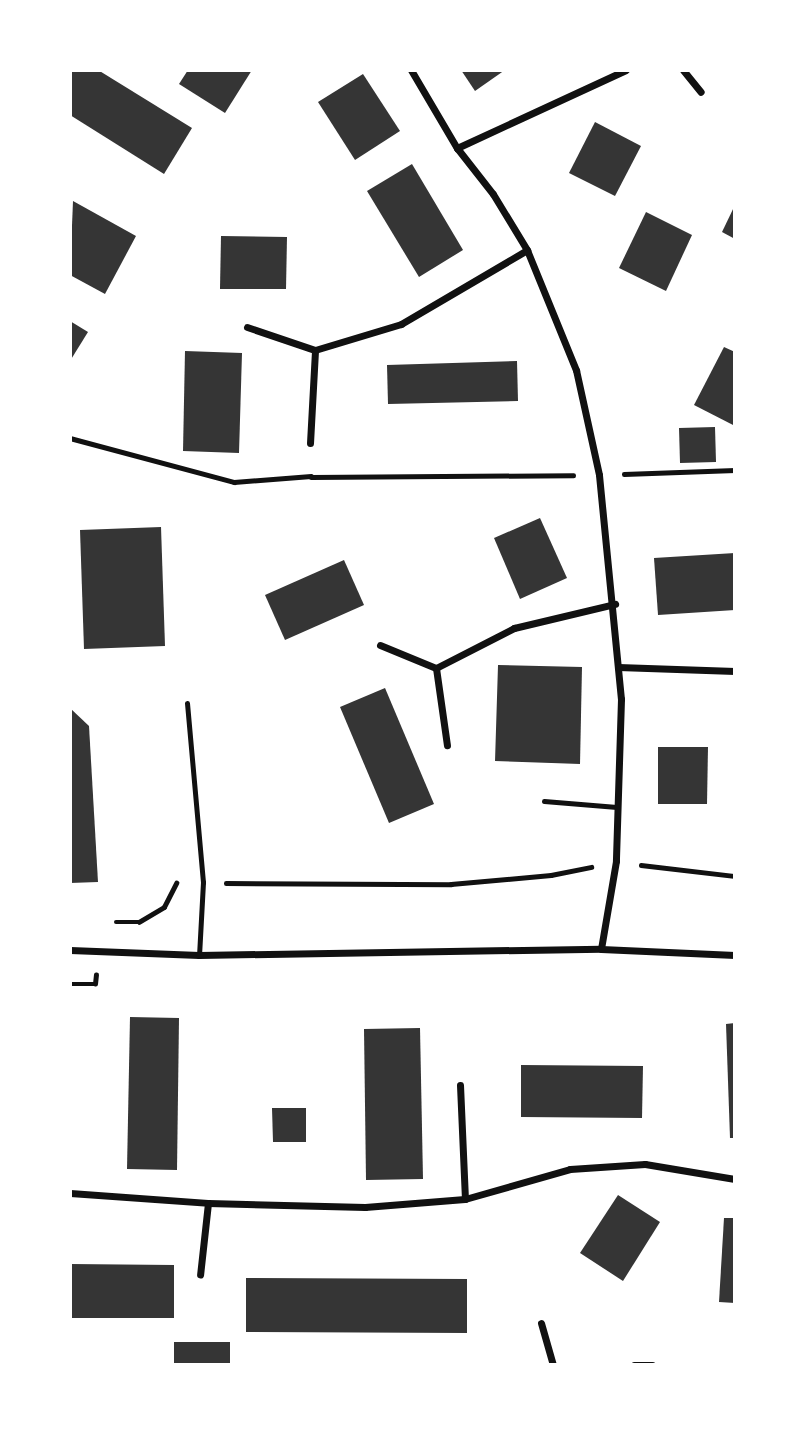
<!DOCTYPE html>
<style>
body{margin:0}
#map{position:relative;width:805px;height:1435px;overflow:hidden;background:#fff;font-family:Quicksand,sans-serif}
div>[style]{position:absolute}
.building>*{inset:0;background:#353535}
.path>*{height:4.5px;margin:-2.25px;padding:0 2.25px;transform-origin:2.25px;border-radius:2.25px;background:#111}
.service>*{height:5px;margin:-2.5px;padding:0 2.5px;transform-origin:2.5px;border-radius:2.5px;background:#111}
.minor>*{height:7px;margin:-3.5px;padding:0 3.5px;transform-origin:3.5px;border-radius:3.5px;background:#111}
span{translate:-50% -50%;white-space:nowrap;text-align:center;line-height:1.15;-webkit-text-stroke:6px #fff;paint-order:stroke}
.frame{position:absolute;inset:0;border:72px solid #fff;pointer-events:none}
</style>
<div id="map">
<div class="building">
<div style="clip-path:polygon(70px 70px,98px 70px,192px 128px,164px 174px,70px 115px)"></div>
<div style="clip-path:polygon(188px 70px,252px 70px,225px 113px,179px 84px)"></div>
<div style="clip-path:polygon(461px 70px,505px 70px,475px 91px)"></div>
<div style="clip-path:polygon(363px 74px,400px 131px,355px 160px,318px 102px)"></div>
<div style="clip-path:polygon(595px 122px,641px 146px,615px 196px,569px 173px)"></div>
<div style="clip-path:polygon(412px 164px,463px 250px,419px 277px,367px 191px)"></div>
<div style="clip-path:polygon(73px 201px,136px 236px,105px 294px,70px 275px)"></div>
<div style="clip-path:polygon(735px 205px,735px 239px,722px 232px)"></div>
<div style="clip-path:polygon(646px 212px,692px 235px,666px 291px,619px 268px)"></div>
<div style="clip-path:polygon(221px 236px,287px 237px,286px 289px,220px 289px)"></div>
<div style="clip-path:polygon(70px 321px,88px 332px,70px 361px)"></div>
<div style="clip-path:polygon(724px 347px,735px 352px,735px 426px,694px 405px)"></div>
<div style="clip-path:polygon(185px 351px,242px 353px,239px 453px,183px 451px)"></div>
<div style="clip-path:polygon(517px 361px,518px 401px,388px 404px,387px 365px)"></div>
<div style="clip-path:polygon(715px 427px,716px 462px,680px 463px,679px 428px)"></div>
<div style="clip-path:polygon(540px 518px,567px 578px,520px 599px,494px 538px)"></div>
<div style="clip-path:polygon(161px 527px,165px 646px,84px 649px,80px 530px)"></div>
<div style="clip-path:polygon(735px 553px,735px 610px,658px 615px,654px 558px)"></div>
<div style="clip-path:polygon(344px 560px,364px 605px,285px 640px,265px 595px)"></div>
<div style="clip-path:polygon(498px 665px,582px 667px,580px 764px,495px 761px)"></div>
<div style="clip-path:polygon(385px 688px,434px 804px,389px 823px,340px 707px)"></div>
<div style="clip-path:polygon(70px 708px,89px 726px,98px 882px,70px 883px)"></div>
<div style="clip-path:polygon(658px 747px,708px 747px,707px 804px,658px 804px)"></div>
<div style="clip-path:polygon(130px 1017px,179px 1018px,177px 1170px,127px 1169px)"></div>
<div style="clip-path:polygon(735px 1023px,735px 1138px,730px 1138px,726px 1024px)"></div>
<div style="clip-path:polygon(420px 1028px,423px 1179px,366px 1180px,364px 1029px)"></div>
<div style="clip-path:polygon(521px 1065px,643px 1066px,642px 1118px,521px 1117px)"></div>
<div style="clip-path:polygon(272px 1108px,306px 1108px,306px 1142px,273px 1142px)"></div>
<div style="clip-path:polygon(618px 1195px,660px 1222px,623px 1281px,580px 1253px)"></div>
<div style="clip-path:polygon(724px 1218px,735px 1218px,735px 1303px,719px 1302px)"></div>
<div style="clip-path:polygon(70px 1264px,174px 1265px,174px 1318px,70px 1318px)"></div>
<div style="clip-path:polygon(246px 1278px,467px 1279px,467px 1333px,246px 1332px)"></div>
<div style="clip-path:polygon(174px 1342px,230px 1342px,230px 1365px,174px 1365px)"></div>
</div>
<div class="path">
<div style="left:70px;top:438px;width:170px;rotate:15deg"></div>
<div style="left:234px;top:482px;width:77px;rotate:-4.5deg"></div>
<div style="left:624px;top:474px;width:111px;rotate:-2.1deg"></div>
<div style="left:311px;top:477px;width:262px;rotate:-0.4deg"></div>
<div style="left:641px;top:865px;width:95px;rotate:6.7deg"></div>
<div style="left:226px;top:883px;width:225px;rotate:0.3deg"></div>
<div style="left:451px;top:884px;width:100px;rotate:-5.1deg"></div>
<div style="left:551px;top:875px;width:41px;rotate:-11.3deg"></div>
<div style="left:116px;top:922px;width:23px"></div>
<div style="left:139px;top:922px;width:29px;rotate:-31deg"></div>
<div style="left:164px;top:907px;width:27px;rotate:-63deg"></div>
<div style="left:70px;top:984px;width:25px"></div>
<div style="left:95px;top:984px;width:9px;rotate:-84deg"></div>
</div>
<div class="service">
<div style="left:187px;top:703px;width:180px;rotate:84.9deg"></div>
<div style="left:203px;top:882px;width:73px;rotate:93.1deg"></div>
<div style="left:544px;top:801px;width:73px;rotate:4.7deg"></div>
</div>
<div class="minor">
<div style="left:411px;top:70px;width:91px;rotate:59.5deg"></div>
<div style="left:457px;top:148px;width:58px;rotate:52deg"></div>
<div style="left:493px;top:194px;width:66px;rotate:58.7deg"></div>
<div style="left:527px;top:250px;width:130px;rotate:67.8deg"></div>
<div style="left:576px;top:370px;width:107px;rotate:77.6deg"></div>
<div style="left:599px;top:475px;width:225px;rotate:84.4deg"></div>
<div style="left:621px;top:699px;width:162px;rotate:91.8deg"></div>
<div style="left:616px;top:861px;width:89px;rotate:99.7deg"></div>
<div style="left:683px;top:70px;width:28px;rotate:51deg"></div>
<div style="left:457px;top:148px;width:186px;rotate:-24.8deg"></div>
<div style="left:247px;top:327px;width:72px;rotate:18.7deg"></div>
<div style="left:315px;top:350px;width:90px;rotate:-16.8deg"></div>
<div style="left:401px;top:324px;width:146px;rotate:-30.4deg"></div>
<div style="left:310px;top:443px;width:93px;rotate:-86.9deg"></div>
<div style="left:380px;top:645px;width:61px;rotate:22.3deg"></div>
<div style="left:436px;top:668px;width:88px;rotate:-27.1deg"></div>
<div style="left:514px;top:628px;width:104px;rotate:-13.4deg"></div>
<div style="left:618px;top:667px;width:117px;rotate:2deg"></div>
<div style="left:436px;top:668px;width:78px;rotate:81.9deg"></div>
<div style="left:70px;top:950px;width:129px;rotate:2.2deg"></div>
<div style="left:199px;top:955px;width:402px;rotate:-0.9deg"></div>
<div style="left:601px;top:949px;width:134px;rotate:2.6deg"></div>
<div style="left:460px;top:1085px;width:114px;rotate:87.5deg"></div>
<div style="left:70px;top:1193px;width:138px;rotate:4.1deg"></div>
<div style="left:208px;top:1203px;width:72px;rotate:96.3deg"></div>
<div style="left:208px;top:1203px;width:157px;rotate:1.5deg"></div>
<div style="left:365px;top:1207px;width:100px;rotate:-4.6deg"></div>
<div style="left:465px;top:1199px;width:109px;rotate:-15.9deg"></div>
<div style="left:570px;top:1169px;width:75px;rotate:-3.8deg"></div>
<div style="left:645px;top:1164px;width:91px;rotate:9.5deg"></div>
<div style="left:541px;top:1323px;width:44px;rotate:74.1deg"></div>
<div style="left:634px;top:1365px;width:18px"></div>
</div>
<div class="frame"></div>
</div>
